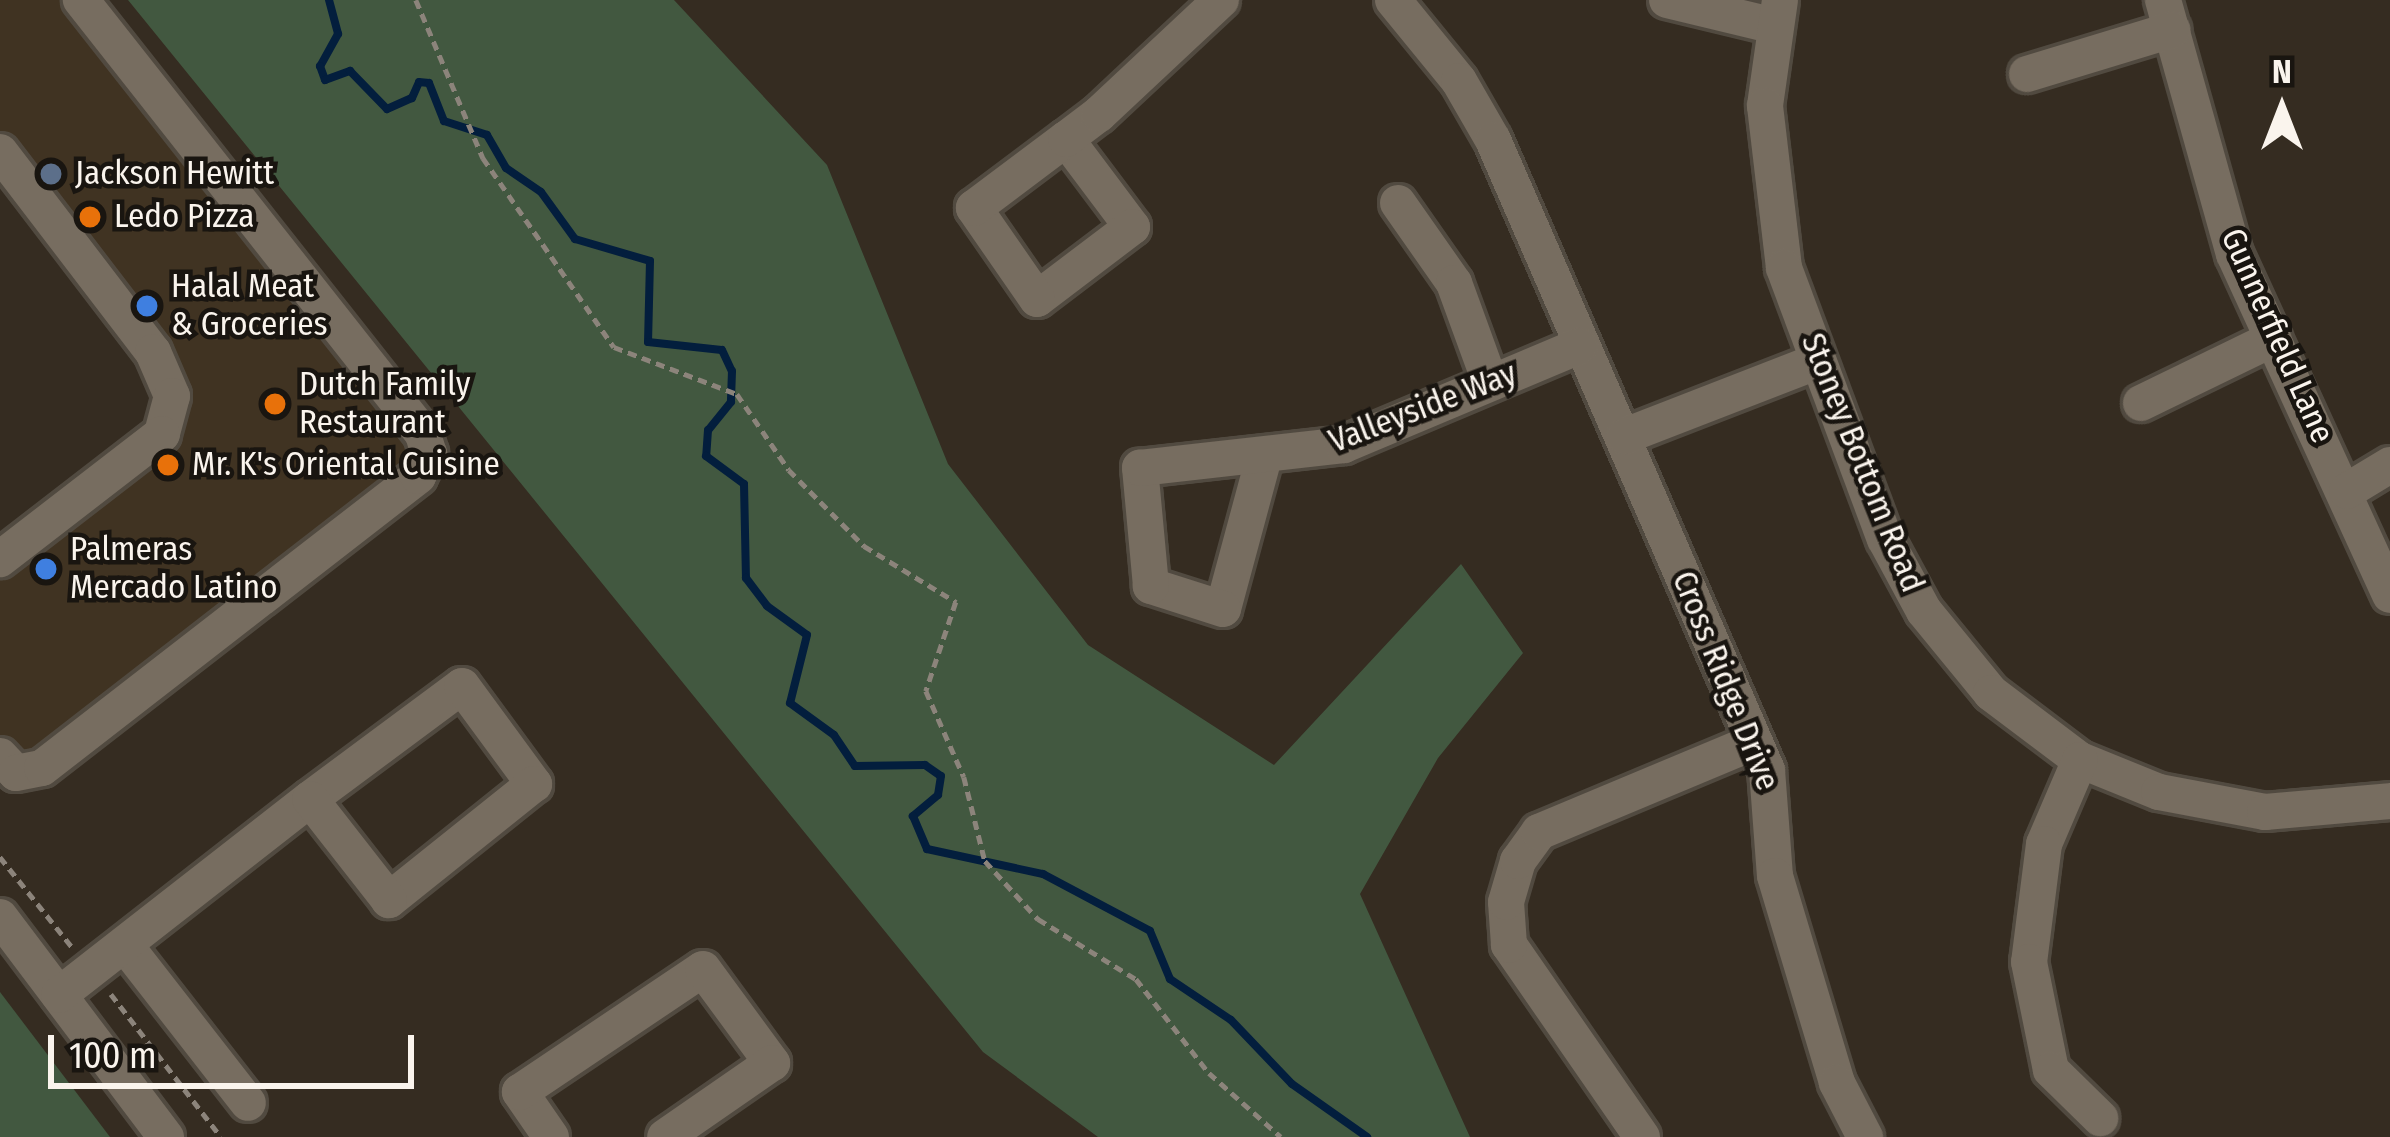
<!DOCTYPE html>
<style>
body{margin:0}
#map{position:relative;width:2390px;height:1137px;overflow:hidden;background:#352c21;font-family:"Fira Sans Condensed",sans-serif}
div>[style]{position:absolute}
.built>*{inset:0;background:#403322}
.green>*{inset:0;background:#425840}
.stream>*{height:8px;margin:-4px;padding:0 4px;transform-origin:4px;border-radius:4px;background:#031e3d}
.path>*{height:4.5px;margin-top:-2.25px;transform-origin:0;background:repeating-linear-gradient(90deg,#8c847b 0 9px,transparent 0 15px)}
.roads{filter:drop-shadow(3px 0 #514a40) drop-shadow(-3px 0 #514a40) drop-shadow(0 3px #514a40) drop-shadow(0 -3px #514a40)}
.minor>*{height:36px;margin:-18px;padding:0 18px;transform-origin:18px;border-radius:18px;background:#776d60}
.dots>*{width:33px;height:33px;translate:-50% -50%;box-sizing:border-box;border:6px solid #191510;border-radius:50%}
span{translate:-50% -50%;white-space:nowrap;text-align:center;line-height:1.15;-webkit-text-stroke:9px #191510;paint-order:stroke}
.poi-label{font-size:33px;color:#faf4ed}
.left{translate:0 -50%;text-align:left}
.street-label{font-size:33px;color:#faf4ed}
.north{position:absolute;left:2222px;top:48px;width:120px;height:120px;-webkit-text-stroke:9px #191510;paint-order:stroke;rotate:0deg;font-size:33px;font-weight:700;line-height:48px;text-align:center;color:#faf4ed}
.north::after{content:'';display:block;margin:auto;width:42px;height:54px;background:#faf4ed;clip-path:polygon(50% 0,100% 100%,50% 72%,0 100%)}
.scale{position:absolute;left:48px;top:1035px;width:366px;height:54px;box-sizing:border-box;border:6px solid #faf4ed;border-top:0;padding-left:15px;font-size:36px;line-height:42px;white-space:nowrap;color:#faf4ed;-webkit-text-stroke:9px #191510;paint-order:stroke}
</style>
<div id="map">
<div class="built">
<div style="clip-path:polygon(0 0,81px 0,429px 454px,42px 768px,0 756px,0 559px,155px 440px,153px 352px,0 152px)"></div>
</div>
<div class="green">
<div style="clip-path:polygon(128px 0,674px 0,827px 165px,948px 464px,1088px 645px,1274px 765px,1461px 564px,1523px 653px,1438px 758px,1360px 894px,1470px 1137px,1098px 1137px,983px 1052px)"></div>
<div style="clip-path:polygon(0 992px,110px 1137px,0 1137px)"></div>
</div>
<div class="stream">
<div style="left:329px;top:0;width:35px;rotate:75deg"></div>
<div style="left:338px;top:34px;width:37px;rotate:119deg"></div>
<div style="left:320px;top:66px;width:15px;rotate:70deg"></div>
<div style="left:325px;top:80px;width:27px;rotate:-20deg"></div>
<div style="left:350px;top:71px;width:53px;rotate:45.8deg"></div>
<div style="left:387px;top:109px;width:27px;rotate:-24deg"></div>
<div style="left:412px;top:98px;width:17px;rotate:-66deg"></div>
<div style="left:419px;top:82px;width:10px;rotate:6deg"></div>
<div style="left:429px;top:83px;width:41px;rotate:68.5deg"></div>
<div style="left:444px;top:121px;width:45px;rotate:18deg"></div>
<div style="left:487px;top:135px;width:38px;rotate:60deg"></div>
<div style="left:506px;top:168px;width:42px;rotate:34.4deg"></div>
<div style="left:541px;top:192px;width:58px;rotate:54.1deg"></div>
<div style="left:575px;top:239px;width:78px;rotate:16.3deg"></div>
<div style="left:650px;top:261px;width:81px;rotate:91.4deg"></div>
<div style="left:648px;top:342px;width:74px;rotate:6.2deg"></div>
<div style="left:722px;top:350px;width:23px;rotate:65deg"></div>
<div style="left:732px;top:371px;width:31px;rotate:92deg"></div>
<div style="left:731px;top:402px;width:36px;rotate:129deg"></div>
<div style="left:708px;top:430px;width:26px;rotate:94deg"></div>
<div style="left:706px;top:456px;width:47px;rotate:36.4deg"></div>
<div style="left:744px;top:484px;width:94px;rotate:88.8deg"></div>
<div style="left:746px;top:578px;width:35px;rotate:53deg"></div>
<div style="left:767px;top:606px;width:49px;rotate:35.9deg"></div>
<div style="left:807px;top:635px;width:70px;rotate:104deg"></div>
<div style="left:790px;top:703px;width:54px;rotate:36deg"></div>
<div style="left:834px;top:735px;width:37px;rotate:56deg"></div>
<div style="left:855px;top:766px;width:70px;rotate:-0.8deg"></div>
<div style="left:925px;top:765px;width:19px;rotate:35deg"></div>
<div style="left:941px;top:776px;width:19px;rotate:99deg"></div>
<div style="left:938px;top:795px;width:33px;rotate:140deg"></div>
<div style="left:913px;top:816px;width:36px;rotate:67deg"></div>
<div style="left:927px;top:849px;width:119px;rotate:12.2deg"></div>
<div style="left:1043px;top:874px;width:121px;rotate:28deg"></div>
<div style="left:1150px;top:931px;width:52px;rotate:67.4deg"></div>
<div style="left:1170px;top:979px;width:73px;rotate:33.9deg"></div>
<div style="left:1231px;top:1020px;width:88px;rotate:46.4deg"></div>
<div style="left:1292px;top:1084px;width:92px;rotate:35.2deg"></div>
</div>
<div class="path">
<div style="left:416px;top:0;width:172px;rotate:67deg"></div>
<div style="left:483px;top:158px;width:230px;rotate:55.3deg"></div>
<div style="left:614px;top:347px;width:132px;rotate:20.9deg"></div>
<div style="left:737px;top:394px;width:92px;rotate:55.6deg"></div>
<div style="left:789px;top:470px;width:107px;rotate:45.4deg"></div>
<div style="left:864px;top:546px;width:108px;rotate:31.3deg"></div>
<div style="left:956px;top:602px;width:94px;rotate:108.6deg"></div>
<div style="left:926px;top:691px;width:94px;rotate:66.2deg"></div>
<div style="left:964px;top:777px;width:87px;rotate:76deg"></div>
<div style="left:985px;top:861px;width:79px;rotate:47.6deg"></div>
<div style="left:1038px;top:919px;width:115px;rotate:31.5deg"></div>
<div style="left:1136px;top:979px;width:119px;rotate:52.2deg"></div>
<div style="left:1209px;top:1073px;width:96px;rotate:41.6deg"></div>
<div style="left:0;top:857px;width:117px;rotate:51.3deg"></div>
<div style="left:111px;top:994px;width:180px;rotate:52.4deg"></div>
</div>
<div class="roads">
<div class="minor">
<div style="left:1393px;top:0;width:104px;rotate:50.8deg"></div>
<div style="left:1459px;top:81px;width:68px;rotate:60deg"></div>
<div style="left:1493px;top:140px;width:687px;rotate:66.49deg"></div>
<div style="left:1767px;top:770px;width:106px;rotate:85.7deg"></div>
<div style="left:1775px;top:876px;width:216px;rotate:73.3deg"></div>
<div style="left:1837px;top:1083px;width:61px;rotate:62.6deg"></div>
<div style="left:1667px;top:0;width:111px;rotate:13.5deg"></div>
<div style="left:1780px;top:0;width:107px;rotate:98.1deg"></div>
<div style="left:1765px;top:106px;width:163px;rotate:83.3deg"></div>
<div style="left:1784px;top:268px;width:289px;rotate:69.6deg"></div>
<div style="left:1885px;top:539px;width:82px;rotate:61.6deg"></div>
<div style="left:1924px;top:611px;width:106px;rotate:50.7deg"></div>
<div style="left:1991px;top:693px;width:111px;rotate:37deg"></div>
<div style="left:2080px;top:760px;width:85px;rotate:22.1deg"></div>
<div style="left:2159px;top:792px;width:108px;rotate:10.7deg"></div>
<div style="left:2265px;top:812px;width:125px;rotate:-5deg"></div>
<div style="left:2163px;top:0;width:264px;rotate:74.4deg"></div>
<div style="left:2234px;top:254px;width:375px;rotate:65.4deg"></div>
<div style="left:2027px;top:74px;width:152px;rotate:-16.9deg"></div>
<div style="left:1066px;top:139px;width:110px;rotate:53.1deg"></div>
<div style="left:1132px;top:227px;width:119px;rotate:142.8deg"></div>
<div style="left:1037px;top:299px;width:111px;rotate:-124.7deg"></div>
<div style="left:974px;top:208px;width:115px;rotate:-36.9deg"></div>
<div style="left:1066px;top:139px;width:41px;rotate:-37.1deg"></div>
<div style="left:1099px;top:114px;width:167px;rotate:-43.1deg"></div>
<div style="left:0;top:152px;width:252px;rotate:52.6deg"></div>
<div style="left:153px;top:352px;width:48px;rotate:66.6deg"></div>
<div style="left:172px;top:396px;width:39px;rotate:105deg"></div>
<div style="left:162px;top:434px;width:205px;rotate:142.3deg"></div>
<div style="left:1398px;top:203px;width:98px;rotate:55deg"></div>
<div style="left:1454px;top:283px;width:105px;rotate:70deg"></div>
<div style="left:2141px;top:403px;width:147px;rotate:-25.9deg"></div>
<div style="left:1625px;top:436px;width:207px;rotate:-21.2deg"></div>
<div style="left:1264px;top:457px;width:157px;rotate:105.1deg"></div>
<div style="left:1223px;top:609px;width:76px;rotate:-162.3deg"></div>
<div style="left:1151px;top:586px;width:119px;rotate:-95.3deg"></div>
<div style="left:1140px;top:468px;width:205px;rotate:-6.4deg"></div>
<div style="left:1344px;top:445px;width:255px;rotate:-22.8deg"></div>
<div style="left:2347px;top:491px;width:50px;rotate:-31.2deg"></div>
<div style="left:0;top:756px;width:23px;rotate:47deg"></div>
<div style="left:16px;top:773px;width:26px;rotate:-11deg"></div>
<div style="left:42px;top:768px;width:476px;rotate:-37.8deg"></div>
<div style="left:418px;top:476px;width:25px;rotate:-63deg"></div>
<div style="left:429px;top:454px;width:21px;rotate:-107deg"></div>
<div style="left:423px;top:434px;width:553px;rotate:-128.24deg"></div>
<div style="left:2080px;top:760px;width:91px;rotate:113.2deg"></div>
<div style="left:2044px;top:844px;width:119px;rotate:97.2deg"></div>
<div style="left:2029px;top:962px;width:110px;rotate:78.5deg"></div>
<div style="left:2051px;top:1070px;width:69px;rotate:44.4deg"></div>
<div style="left:0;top:917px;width:276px;rotate:53deg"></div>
<div style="left:125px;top:945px;width:200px;rotate:52.1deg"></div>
<div style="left:59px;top:995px;width:318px;rotate:-38deg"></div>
<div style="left:310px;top:799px;width:189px;rotate:-36.6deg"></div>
<div style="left:462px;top:686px;width:122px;rotate:53.7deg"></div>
<div style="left:534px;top:784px;width:186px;rotate:141.3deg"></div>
<div style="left:389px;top:900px;width:128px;rotate:-128deg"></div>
<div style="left:551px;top:1137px;width:55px;rotate:-124.6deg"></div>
<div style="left:520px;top:1092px;width:220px;rotate:-33.9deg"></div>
<div style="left:703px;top:969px;width:117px;rotate:53.7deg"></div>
<div style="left:772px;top:1063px;width:130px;rotate:145.3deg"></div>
<div style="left:1642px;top:1137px;width:234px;rotate:-124.7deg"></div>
<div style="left:1509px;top:945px;width:43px;rotate:-94deg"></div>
<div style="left:1506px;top:902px;width:43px;rotate:-73.7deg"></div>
<div style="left:1518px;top:861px;width:36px;rotate:-54deg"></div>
<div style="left:1539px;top:832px;width:231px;rotate:-22.7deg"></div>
</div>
</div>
<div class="dots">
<div style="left:51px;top:174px;background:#5c6f8a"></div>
<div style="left:90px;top:217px;background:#e8710a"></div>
<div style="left:147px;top:306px;background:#3f7fe0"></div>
<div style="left:275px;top:404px;background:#e8710a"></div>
<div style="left:168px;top:465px;background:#e8710a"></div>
<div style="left:46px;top:569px;background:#3f7fe0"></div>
</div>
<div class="poi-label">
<span class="left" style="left:75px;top:174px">Jackson Hewitt</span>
<span class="left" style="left:114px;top:217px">Ledo Pizza</span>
<span class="left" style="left:171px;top:306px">Halal Meat<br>&amp; Groceries</span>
<span class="left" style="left:299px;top:404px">Dutch Family<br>Restaurant</span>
<span class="left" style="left:192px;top:465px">Mr. K's Oriental Cuisine</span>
<span class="left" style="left:70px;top:569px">Palmeras<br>Mercado Latino</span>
</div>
<div class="street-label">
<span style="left:2277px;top:336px;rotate:66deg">Gunnerfield Lane</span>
<span style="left:1423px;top:408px;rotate:-21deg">Valleyside Way</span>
<span style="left:1862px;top:463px;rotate:68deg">Stoney Bottom Road</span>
<span style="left:1725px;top:681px;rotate:68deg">Cross Ridge Drive</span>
</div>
<div class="north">N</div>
<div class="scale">100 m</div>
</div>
